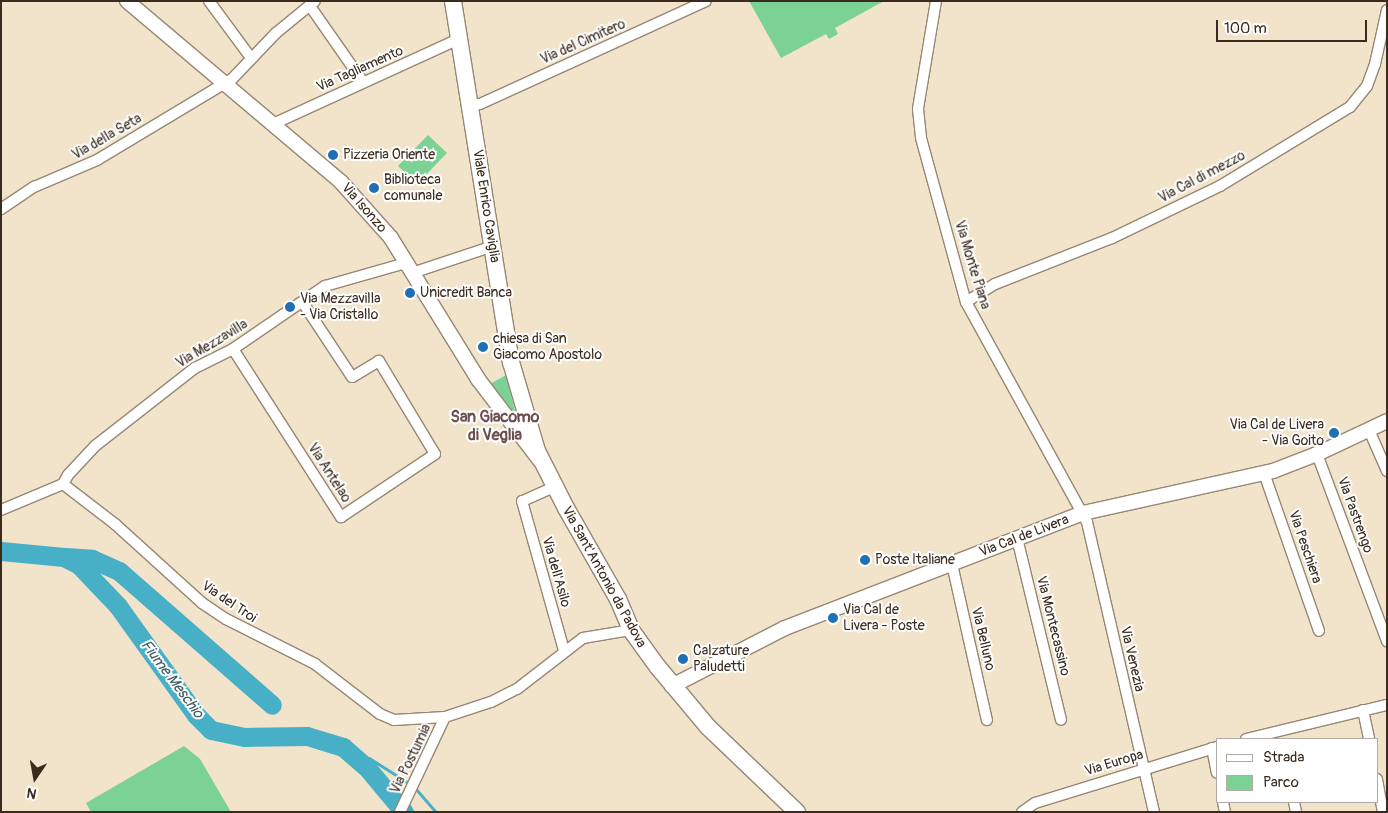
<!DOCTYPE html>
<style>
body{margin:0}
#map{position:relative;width:1388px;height:813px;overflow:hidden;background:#f1e4ca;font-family:Pangolin,sans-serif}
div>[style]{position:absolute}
.green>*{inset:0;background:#7cd194}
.stream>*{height:3px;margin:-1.5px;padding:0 1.5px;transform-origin:1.5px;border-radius:1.5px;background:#47b0c6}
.river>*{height:19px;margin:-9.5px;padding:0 9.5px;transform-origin:9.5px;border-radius:9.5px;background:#47b0c6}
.roads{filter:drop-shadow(1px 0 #968774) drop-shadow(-1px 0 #968774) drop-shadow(0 1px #968774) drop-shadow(0 -1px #968774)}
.street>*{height:10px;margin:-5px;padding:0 5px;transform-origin:5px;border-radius:5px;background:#fff}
.secondary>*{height:14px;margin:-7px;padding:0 7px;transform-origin:7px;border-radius:7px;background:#fff}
.primary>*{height:16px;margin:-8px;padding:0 8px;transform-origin:8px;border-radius:8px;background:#fff}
.dots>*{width:14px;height:14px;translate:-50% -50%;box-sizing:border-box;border:2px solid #fff;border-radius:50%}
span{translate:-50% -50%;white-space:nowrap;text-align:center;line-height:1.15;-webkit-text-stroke:4px #fff;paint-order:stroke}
.street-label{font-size:14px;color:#3b2a1e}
.poi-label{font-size:14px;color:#3b2a1e}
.left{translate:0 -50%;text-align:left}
.right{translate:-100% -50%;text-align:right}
.water-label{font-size:15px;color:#406061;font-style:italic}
.quarter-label{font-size:16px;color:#6f4e4f;font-weight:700}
.frame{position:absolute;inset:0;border:2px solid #3b2a1e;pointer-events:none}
.legend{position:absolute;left:1216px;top:738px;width:162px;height:65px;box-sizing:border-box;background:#fff;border:1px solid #b1aaa5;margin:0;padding:6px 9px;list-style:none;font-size:15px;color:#3b2a1e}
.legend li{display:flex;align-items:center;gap:10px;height:25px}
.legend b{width:25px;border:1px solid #b1aaa5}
.north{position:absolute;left:10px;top:753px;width:50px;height:50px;-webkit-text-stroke:4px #fff;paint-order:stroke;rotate:192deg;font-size:14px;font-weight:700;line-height:20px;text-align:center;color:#3b2a1e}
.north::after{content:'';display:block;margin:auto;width:18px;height:22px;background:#3b2a1e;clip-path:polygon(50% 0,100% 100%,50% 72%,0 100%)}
.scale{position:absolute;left:1216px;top:20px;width:151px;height:22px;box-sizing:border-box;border:2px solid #3b2a1e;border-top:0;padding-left:6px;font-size:15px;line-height:18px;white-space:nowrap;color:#3b2a1e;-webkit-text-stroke:4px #fff;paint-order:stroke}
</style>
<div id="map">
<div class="green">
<div style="clip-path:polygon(749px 1px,884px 1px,835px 28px,838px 34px,829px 39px,826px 34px,781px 58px)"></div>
<div style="clip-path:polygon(428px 135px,447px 153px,417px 184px,398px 166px)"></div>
<div style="clip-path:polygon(506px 375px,515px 411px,510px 414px,490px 384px)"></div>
<div style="clip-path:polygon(184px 746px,200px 759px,231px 812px,91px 812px,86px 803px)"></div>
</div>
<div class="stream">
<div style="left:357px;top:758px;width:12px"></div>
<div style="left:369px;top:758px;width:49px;rotate:32.4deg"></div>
<div style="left:415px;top:788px;width:32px;rotate:49deg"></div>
</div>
<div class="river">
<div style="left:1px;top:551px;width:63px;rotate:5.4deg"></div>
<div style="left:64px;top:557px;width:17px;rotate:28deg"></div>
<div style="left:79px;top:565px;width:57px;rotate:46.4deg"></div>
<div style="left:118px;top:606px;width:134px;rotate:54.4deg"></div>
<div style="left:196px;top:715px;width:21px;rotate:45deg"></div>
<div style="left:211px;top:730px;width:34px;rotate:12deg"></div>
<div style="left:244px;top:737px;width:63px;rotate:-0.9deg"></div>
<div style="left:307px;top:736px;width:38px;rotate:17deg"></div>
<div style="left:343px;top:747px;width:33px;rotate:41deg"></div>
<div style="left:368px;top:769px;width:56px;rotate:50.1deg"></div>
<div style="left:66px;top:557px;width:26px;rotate:4deg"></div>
<div style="left:92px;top:559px;width:30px;rotate:24deg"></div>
<div style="left:119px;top:571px;width:203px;rotate:41.2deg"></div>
</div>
<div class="roads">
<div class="street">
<div style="left:209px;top:1px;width:71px;rotate:53.6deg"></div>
<div style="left:936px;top:1px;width:109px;rotate:99.5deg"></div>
<div style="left:918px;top:109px;width:29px;rotate:84deg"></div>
<div style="left:921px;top:138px;width:170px;rotate:74.7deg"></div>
<div style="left:966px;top:302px;width:251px;rotate:61.2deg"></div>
<div style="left:1087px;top:522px;width:298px;rotate:77deg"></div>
<div style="left:310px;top:6px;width:93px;rotate:55.1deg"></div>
<div style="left:470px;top:105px;width:10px;rotate:-6deg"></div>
<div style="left:480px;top:104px;width:248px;rotate:-24.5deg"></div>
<div style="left:273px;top:124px;width:205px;rotate:-24.6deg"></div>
<div style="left:1px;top:209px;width:40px;rotate:-34deg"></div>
<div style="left:34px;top:187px;width:69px;rotate:-23.2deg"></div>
<div style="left:97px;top:160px;width:157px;rotate:-31deg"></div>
<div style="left:232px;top:79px;width:64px;rotate:-46.3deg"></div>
<div style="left:276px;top:33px;width:50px;rotate:-39.4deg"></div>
<div style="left:412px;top:273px;width:85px;rotate:-18.4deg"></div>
<div style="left:966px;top:302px;width:34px;rotate:-32deg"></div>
<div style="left:995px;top:284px;width:126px;rotate:-21.5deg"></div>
<div style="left:1112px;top:238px;width:120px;rotate:-25.7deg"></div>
<div style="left:1220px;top:186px;width:152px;rotate:-31.3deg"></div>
<div style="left:1350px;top:107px;width:27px;rotate:-51deg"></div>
<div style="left:1367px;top:86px;width:23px;rotate:-70deg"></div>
<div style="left:1375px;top:64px;width:55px;rotate:-77.5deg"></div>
<div style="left:233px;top:349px;width:200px;rotate:57.3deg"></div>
<div style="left:341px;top:517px;width:113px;rotate:-33.8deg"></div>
<div style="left:435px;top:454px;width:109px;rotate:-121.1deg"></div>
<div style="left:379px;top:361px;width:31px;rotate:149deg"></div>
<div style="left:352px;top:377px;width:89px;rotate:-123.5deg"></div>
<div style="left:1369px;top:430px;width:45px;rotate:66.3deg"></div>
<div style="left:1317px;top:454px;width:200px;rotate:69.5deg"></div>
<div style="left:1264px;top:473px;width:167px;rotate:70.8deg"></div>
<div style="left:63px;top:484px;width:66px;rotate:37.6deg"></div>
<div style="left:115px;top:524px;width:118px;rotate:42.2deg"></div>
<div style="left:202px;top:603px;width:29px;rotate:34deg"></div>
<div style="left:226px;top:619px;width:100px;rotate:26.8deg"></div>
<div style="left:315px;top:664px;width:82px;rotate:37.6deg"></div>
<div style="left:380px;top:714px;width:15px;rotate:23deg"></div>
<div style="left:394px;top:720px;width:51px;rotate:-3.4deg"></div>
<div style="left:554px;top:487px;width:35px;rotate:156deg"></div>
<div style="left:522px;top:501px;width:155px;rotate:74.3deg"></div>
<div style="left:1px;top:510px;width:67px;rotate:-22.8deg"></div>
<div style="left:63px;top:484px;width:10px;rotate:-61deg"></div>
<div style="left:68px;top:475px;width:40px;rotate:-47deg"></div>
<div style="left:95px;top:446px;width:127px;rotate:-38deg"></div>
<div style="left:195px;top:368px;width:42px;rotate:-26.6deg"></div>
<div style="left:233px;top:349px;width:112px;rotate:-34.4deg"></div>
<div style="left:325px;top:286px;width:84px;rotate:-15.9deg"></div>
<div style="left:1017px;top:538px;width:187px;rotate:76.4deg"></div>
<div style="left:952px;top:564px;width:160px;rotate:77.4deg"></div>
<div style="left:1363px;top:710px;width:30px;rotate:78deg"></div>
<div style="left:1246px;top:739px;width:145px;rotate:-13.6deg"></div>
<div style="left:1212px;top:748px;width:25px;rotate:79deg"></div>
<div style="left:1377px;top:779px;width:34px;rotate:80deg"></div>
<div style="left:1223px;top:802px;width:10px;rotate:79deg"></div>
<div style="left:1294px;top:802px;width:10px;rotate:79deg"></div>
<div style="left:400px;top:812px;width:105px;rotate:-64.7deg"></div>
<div style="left:445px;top:717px;width:48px;rotate:-18.1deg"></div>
<div style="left:491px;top:702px;width:29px;rotate:-27deg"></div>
<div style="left:517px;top:689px;width:83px;rotate:-37.7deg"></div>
<div style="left:583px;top:638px;width:49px;rotate:-9.5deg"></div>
<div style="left:1022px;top:812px;width:16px;rotate:-35deg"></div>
<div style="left:1035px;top:803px;width:190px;rotate:-17.1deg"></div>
</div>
<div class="secondary">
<div style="left:127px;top:1px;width:280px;rotate:40.2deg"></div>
<div style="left:341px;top:182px;width:75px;rotate:48.2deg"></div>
<div style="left:391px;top:238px;width:166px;rotate:58.3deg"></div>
<div style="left:478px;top:379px;width:101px;rotate:52.7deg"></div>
<div style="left:672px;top:686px;width:127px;rotate:-27.2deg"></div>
<div style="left:785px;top:628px;width:319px;rotate:-21.1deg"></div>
<div style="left:1083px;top:513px;width:195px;rotate:-12.5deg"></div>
<div style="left:1273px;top:471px;width:47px;rotate:-21.1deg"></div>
<div style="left:1317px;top:454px;width:77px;rotate:-25.2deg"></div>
</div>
<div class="primary">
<div style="left:453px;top:1px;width:366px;rotate:80.9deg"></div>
<div style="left:511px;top:362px;width:93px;rotate:73.7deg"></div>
<div style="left:537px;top:451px;width:64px;rotate:63deg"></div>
<div style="left:566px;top:508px;width:105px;rotate:60.3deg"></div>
<div style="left:618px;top:599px;width:34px;rotate:67deg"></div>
<div style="left:631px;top:630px;width:44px;rotate:54.2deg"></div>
<div style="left:657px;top:666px;width:80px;rotate:50.1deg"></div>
<div style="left:708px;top:727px;width:123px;rotate:43.7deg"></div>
</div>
</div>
<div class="dots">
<div style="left:333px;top:155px;background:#1f6fb2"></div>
<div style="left:374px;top:188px;background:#1f6fb2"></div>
<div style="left:410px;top:293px;background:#1f6fb2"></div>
<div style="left:290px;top:307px;background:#1f6fb2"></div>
<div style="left:483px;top:347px;background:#1f6fb2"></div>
<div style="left:1334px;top:433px;background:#1f6fb2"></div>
<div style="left:865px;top:560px;background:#1f6fb2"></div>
<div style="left:833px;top:618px;background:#1f6fb2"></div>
<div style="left:683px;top:659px;background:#1f6fb2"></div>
</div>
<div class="street-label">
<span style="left:583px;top:42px;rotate:-24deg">Via del Cimitero</span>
<span style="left:360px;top:69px;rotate:-24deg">Via Tagliamento</span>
<span style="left:107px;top:137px;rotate:-30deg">Via della Seta</span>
<span style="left:1202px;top:177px;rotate:-28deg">Via Cal di mezzo</span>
<span style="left:486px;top:206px;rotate:81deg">Viale Enrico Caviglia</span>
<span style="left:364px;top:208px;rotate:49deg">Via Isonzo</span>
<span style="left:972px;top:265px;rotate:73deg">Via Monte Piana</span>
<span style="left:212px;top:344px;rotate:-31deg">Via Mezzavilla</span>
<span style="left:329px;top:473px;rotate:57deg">Via Antelao</span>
<span style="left:1355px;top:515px;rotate:70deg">Via Pastrengo</span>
<span style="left:1024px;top:536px;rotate:-21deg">Via Cal de Livera</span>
<span style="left:1305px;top:547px;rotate:71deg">Via Peschiera</span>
<span style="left:556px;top:572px;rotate:74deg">Via dell'Asilo</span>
<span style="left:604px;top:577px;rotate:61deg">Via Sant'Antonio da Padova</span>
<span style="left:229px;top:602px;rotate:34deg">Via del Troi</span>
<span style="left:1053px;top:626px;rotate:76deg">Via Montecassino</span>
<span style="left:983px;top:639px;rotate:77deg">Via Belluno</span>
<span style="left:1132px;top:659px;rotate:77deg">Via Venezia</span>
<span style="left:411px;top:759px;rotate:-64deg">Via Postumia</span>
<span style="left:1114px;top:763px;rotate:-17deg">Via Europa</span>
</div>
<div class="poi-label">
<span class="left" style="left:343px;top:155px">Pizzeria Oriente</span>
<span class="left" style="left:384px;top:188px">Biblioteca<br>comunale</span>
<span class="left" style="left:420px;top:293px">Unicredit Banca</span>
<span class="left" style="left:300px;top:307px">Via Mezzavilla<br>- Via Cristallo</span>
<span class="left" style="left:493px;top:347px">chiesa di San<br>Giacomo Apostolo</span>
<span class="right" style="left:1324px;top:433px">Via Cal de Livera<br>- Via Goito</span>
<span class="left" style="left:875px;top:560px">Poste Italiane</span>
<span class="left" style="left:843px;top:618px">Via Cal de<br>Livera - Poste</span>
<span class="left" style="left:693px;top:659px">Calzature<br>Paludetti</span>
</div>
<div class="water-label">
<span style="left:172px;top:679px;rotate:53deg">Fiume Meschio</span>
</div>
<div class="quarter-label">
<span style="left:495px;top:426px">San Giacomo<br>di Veglia</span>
</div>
<div class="frame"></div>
<ul class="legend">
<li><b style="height:6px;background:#fff"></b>Strada</li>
<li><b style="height:14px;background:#7cd194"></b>Parco</li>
</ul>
<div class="north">N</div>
<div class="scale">100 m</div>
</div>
